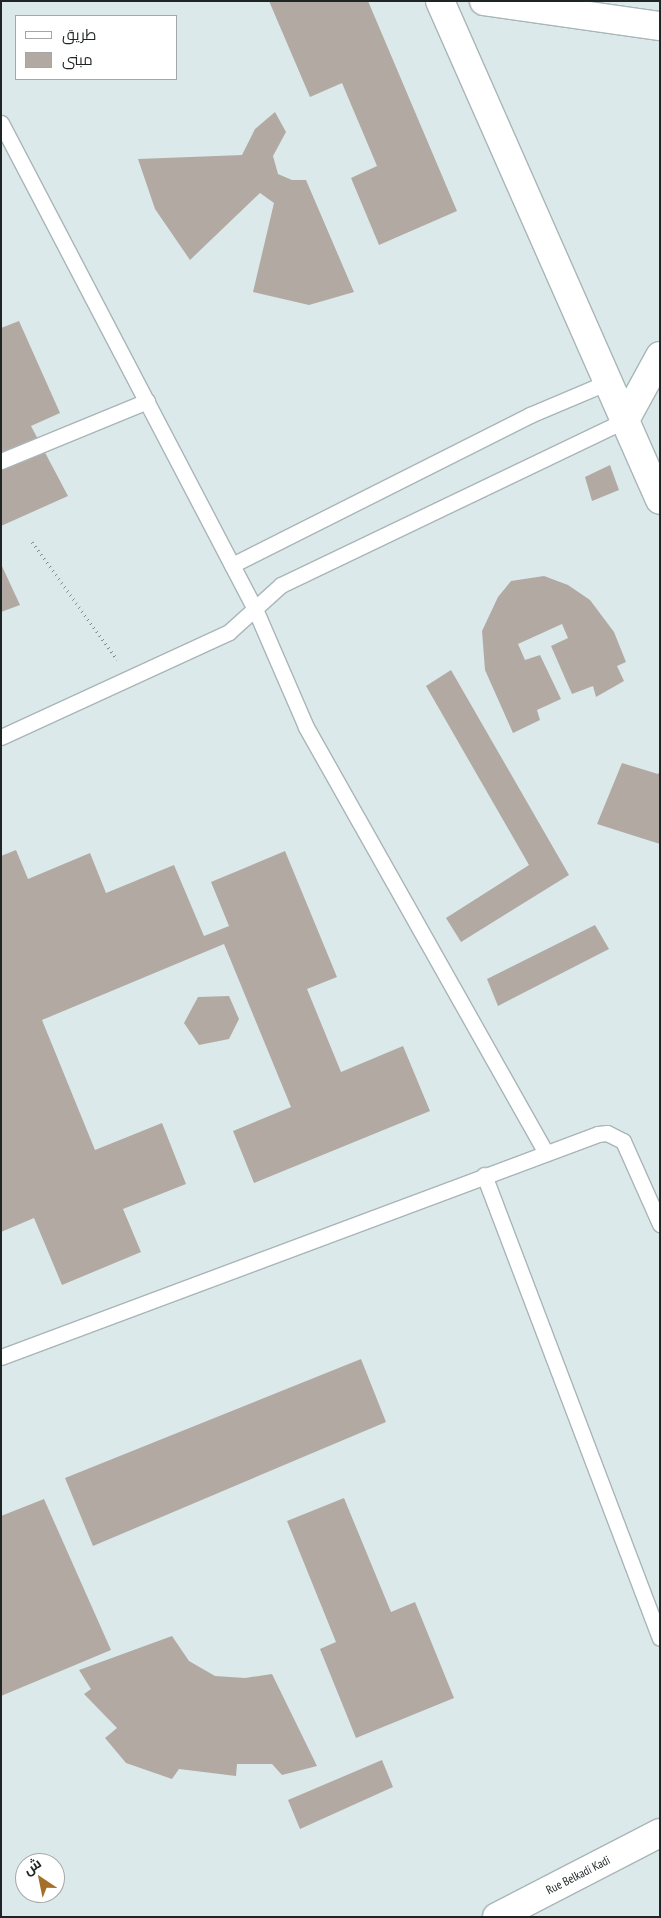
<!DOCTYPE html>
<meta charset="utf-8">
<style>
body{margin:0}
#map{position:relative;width:661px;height:1918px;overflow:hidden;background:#dce9eb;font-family:"PT Sans Narrow",Cairo,sans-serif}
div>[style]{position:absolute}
.building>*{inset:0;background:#b2aaa2}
.path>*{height:3px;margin-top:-1.5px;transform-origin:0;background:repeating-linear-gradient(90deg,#818a8b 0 1px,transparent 0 5px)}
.roads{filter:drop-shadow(1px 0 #a9b5b8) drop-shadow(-1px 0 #a9b5b8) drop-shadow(0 1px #a9b5b8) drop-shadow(0 -1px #a9b5b8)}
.service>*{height:15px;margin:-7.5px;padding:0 7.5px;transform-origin:7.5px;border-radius:7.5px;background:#fff}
.minor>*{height:28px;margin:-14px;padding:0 14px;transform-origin:14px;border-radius:14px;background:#fff}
.tertiary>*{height:28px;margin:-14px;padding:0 14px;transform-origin:14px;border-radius:14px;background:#fff}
.secondary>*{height:28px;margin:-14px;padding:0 14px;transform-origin:14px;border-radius:14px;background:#fff}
span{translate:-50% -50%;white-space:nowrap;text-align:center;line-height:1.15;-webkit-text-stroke:4px #fff;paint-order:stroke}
.street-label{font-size:12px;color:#1f2425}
.frame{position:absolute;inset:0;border:2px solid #1f2425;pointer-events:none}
.legend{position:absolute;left:15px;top:15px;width:162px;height:65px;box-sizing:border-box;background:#fff;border:1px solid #a5a7a8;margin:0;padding:6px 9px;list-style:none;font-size:15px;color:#1f2425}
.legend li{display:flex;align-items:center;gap:10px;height:25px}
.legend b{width:25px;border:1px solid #a5a7a8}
.north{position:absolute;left:15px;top:1853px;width:50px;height:50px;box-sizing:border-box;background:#fff;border:1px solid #a5a7a8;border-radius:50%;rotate:326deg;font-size:14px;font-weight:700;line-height:20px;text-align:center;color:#1f2425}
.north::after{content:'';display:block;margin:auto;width:18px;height:22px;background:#a56f29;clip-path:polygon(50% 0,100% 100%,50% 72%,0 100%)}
</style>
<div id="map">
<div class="building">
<div style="clip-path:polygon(269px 1px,368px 1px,457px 211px,379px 245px,351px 178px,377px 166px,342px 83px,310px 97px)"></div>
<div style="clip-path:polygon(275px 112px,286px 132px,273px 156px,278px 174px,292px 180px,306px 180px,354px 292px,309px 305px,253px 292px,274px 203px,260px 193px,190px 260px,155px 209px,138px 159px,242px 155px,255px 129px)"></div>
<div style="clip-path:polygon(19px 321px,60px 413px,31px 426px,68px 496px,1px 526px,1px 328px)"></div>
<div style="clip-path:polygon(610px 465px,619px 490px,592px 501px,585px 477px)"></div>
<div style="clip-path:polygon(1px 564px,20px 605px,1px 612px)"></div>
<div style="clip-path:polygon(544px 576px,568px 585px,590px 600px,614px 632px,626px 662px,617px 666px,624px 681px,596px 697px,593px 686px,572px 694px,551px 646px,568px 638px,562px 624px,518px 644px,525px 660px,540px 655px,561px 699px,537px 710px,540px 720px,513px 733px,485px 670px,482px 631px,498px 597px,511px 581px)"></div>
<div style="clip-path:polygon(451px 670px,569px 875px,461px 942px,446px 918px,529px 865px,426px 686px)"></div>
<div style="clip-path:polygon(622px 763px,658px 774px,660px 771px,660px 844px,597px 824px)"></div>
<div style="clip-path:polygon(16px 850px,28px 879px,90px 853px,106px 893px,174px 865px,204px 936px,229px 926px,211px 882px,285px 851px,337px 977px,307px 989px,341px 1072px,403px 1046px,430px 1111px,254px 1183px,233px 1131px,291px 1107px,224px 944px,42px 1020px,95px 1150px,162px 1123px,186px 1184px,123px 1209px,141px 1252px,62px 1285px,34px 1218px,1px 1232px,1px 856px)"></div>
<div style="clip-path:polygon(595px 925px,609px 949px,498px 1006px,487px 979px)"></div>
<div style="clip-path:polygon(229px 996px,239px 1019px,229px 1039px,199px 1045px,184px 1023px,198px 997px)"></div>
<div style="clip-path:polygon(361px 1359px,386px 1422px,93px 1546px,65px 1478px)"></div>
<div style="clip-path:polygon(344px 1498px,391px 1612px,415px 1602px,454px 1698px,356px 1738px,320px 1649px,336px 1642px,287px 1521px)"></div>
<div style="clip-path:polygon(44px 1499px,111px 1650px,1px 1696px,1px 1516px)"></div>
<div style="clip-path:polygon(172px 1636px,189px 1661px,215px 1676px,245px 1678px,272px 1674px,317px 1766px,282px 1775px,272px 1764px,237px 1764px,236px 1776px,179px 1769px,172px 1779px,126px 1763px,105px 1738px,117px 1728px,84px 1694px,91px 1689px,79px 1670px)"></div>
<div style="clip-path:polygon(382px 1760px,393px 1787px,300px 1829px,288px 1800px)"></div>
</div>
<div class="path">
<div style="left:32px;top:542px;width:145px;rotate:54deg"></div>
</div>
<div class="roads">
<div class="service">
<div style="left:1px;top:123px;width:548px;rotate:62.41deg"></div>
<div style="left:255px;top:609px;width:129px;rotate:66.6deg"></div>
<div style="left:306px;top:727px;width:489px;rotate:60.6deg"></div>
<div style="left:1px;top:461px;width:158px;rotate:-22.3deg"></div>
<div style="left:232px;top:565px;width:334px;rotate:-26.7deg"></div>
<div style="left:530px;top:415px;width:85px;rotate:-22.9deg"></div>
<div style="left:1px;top:737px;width:251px;rotate:-24.7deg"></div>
<div style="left:229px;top:632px;width:70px;rotate:-42.1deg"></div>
<div style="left:281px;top:585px;width:382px;rotate:-25.6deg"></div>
<div style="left:484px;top:1175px;width:495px;rotate:69.2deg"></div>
<div style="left:1px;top:1357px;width:637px;rotate:-20.48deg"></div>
<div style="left:598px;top:1134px;width:9px;rotate:-6deg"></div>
<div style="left:607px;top:1133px;width:18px;rotate:27deg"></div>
<div style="left:623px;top:1141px;width:91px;rotate:66deg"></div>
</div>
<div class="minor">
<div style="left:484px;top:1px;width:178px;rotate:8.1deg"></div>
<div style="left:625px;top:420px;width:73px;rotate:-61.3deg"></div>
</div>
<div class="tertiary">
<div style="left:440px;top:1px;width:545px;rotate:66.21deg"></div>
</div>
<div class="secondary">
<div style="left:497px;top:1917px;width:183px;rotate:-27.3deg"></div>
</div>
</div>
<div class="street-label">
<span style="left:578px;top:1875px;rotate:-27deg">Rue Belkadi Kadi</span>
</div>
<div class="frame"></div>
<ul class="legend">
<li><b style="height:6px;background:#fff"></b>طريق</li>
<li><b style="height:14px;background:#b2aaa2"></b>مبنى</li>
</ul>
<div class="north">ش</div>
</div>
